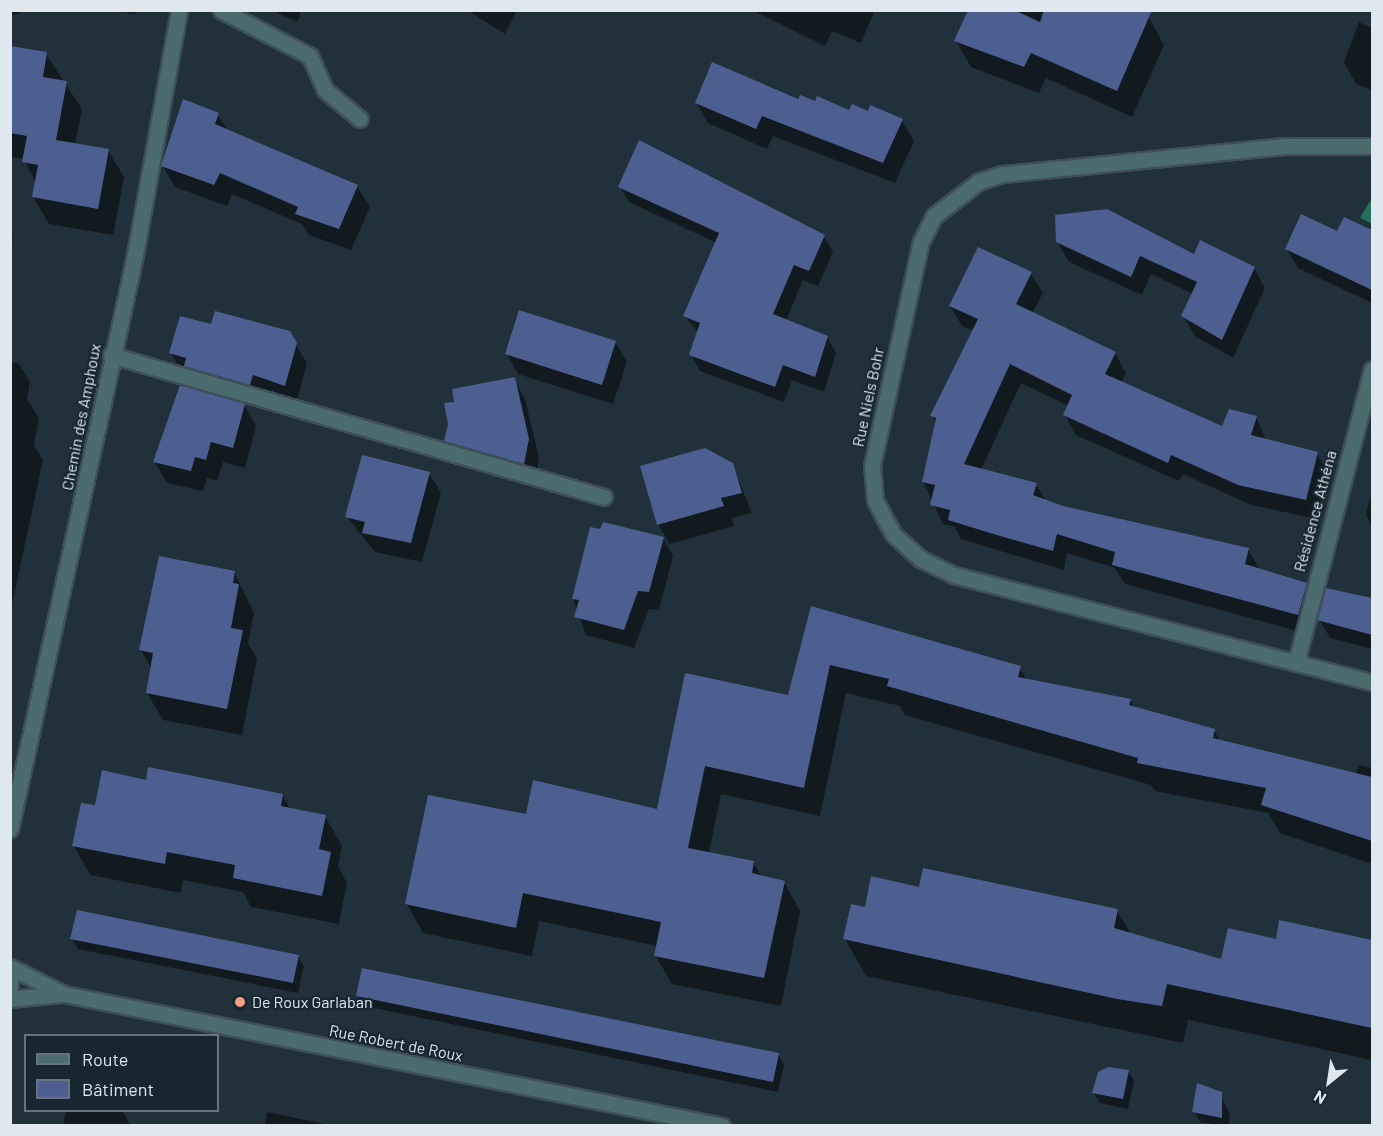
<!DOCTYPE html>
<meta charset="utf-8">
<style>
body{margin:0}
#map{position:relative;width:1383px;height:1136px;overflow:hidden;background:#21313b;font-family:Barlow,sans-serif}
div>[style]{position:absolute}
.water>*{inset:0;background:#24705a}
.shadow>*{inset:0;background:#0007}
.building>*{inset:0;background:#4d5f91}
.roads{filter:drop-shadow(2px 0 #3f4e58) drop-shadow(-2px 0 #3f4e58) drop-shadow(0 2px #3f4e58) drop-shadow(0 -2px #3f4e58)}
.lane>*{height:15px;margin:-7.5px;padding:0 7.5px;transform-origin:7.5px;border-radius:7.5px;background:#4b6b6e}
.street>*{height:15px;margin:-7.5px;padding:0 7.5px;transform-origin:7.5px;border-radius:7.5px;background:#4b6b6e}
.dots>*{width:16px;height:16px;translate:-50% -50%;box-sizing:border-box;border:3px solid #172731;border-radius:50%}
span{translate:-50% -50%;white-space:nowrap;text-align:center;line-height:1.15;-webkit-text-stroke:4.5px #172731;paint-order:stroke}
.street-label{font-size:16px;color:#dee8ee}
.poi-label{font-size:16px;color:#dee8ee}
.left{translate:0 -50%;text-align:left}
.frame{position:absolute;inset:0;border:12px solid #dee8ee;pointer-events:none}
.legend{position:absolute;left:24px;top:1034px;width:195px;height:78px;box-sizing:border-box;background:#172731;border:2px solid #67747d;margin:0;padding:8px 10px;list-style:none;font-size:18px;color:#dee8ee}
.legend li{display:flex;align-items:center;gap:12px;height:30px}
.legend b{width:30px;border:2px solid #67747d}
.north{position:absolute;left:1299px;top:1052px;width:60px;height:60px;-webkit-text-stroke:4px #172731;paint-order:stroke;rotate:210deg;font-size:16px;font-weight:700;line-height:24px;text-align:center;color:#dee8ee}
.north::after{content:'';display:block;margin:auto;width:21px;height:27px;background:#dee8ee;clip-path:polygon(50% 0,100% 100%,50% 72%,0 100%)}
</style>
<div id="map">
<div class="water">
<div style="clip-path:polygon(1370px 201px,1372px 202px,1372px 224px,1360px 218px)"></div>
</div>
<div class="shadow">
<div style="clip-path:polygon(10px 10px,30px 10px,10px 16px)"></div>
<div style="clip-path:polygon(104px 10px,136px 10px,136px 14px)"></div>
<div style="clip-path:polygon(272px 10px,302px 10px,297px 22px)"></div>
<div style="clip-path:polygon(467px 10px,517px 10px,505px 34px)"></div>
<div style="clip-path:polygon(752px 10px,875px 10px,861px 43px,832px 31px,825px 46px)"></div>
<div style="clip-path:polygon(970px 10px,1132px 10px,1149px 18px,1164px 45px,1132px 117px,1046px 78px,1039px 93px,971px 67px,956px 41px)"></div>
<div style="clip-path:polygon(1359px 22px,1372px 28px,1372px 90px,1356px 84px,1344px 62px)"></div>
<div style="clip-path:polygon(10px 48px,46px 54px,82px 109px,75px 145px,108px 150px,124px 177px,113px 235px,49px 224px,33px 197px,36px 183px,24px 159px,10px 157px)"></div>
<div style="clip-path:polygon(799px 101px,902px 121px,914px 141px,895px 183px,773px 136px,767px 149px,708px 123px,696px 102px)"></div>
<div style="clip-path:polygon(218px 115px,228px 131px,357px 186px,370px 207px,351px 250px,309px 235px,302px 224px,232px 194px,227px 206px,175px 187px,163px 166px)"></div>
<div style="clip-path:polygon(620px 187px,824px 236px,833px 252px,818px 286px,803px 280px,786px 321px,827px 337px,836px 353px,824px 392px,792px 380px,784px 402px,700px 371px,691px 355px,698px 333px,685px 316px,717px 243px,629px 202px)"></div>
<div style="clip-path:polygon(1345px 219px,1372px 232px,1372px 303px,1298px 268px,1287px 249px,1338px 233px)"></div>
<div style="clip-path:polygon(10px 235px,13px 238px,10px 253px)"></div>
<div style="clip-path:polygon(1057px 242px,1254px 268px,1265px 288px,1233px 358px,1195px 336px,1183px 316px,1193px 294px,1151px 274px,1142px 295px,1069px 262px)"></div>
<div style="clip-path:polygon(979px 249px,1031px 274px,1043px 293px,1032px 314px,1115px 353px,1126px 373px,1121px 383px,1222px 428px,1256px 417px,1266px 440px,1317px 454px,1328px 473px,1317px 519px,1251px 505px,1183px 474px,1179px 481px,1076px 435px,1065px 415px,1069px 406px,1021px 383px,981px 470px,1036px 484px,1046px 501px,1063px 507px,1248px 549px,1260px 570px,1306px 585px,1317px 604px,1309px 634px,1125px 584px,1115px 568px,1067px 553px,1064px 570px,961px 539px,955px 527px,943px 524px,923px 481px,936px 423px,932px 416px,974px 331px,962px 326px,950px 306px)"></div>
<div style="clip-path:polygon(289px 333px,307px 363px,296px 404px,182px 372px,171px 353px)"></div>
<div style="clip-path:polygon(615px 342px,627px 362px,613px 404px,518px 374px,507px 354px)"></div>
<div style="clip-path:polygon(10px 362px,19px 364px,30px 382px,27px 399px,39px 418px,34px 445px,43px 460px,10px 614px)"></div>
<div style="clip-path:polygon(514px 379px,525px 399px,539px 458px,535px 483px,457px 460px,445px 441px,456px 403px)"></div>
<div style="clip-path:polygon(244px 405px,256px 426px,245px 468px,223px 462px,217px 481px,207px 478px,203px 491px,167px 483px,155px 462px)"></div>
<div style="clip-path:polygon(732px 464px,752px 513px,732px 518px,734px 526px,670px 544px,658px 524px)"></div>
<div style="clip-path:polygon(429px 473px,441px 493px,422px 562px,375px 552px,347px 517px)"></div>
<div style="clip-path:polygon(1372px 489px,1372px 527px,1366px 515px)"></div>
<div style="clip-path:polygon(663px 538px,673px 556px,659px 610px,649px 609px,634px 648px,586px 635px,573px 599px)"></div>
<div style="clip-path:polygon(234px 572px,254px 613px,248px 643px,257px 659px,242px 735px,163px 720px,147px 693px,152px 669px,141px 650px)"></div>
<div style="clip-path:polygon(1327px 589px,1372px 599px,1372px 649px,1330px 638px,1319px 619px)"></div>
<div style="clip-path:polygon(812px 608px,1020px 668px,1027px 681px,1130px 700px,1135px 708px,1214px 730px,1221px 742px,1356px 774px,1359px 765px,1372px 768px,1372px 864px,1280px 833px,1268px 813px,1155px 791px,1151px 785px,905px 715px,900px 706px,846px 693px,820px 816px,721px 794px,709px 853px,753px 862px,762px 877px,784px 882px,800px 911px,781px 1006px,672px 984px,655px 955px,657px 946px,539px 921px,532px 956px,423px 933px,407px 904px,527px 816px,658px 811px,687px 675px,790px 696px)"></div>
<div style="clip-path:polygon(147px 781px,282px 795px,291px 810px,325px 816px,342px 846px,338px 866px,347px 883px,339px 924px,251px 907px,243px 892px,183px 880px,181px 893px,90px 875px,74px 846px,96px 807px)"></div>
<div style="clip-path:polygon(920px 888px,1117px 911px,1131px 934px,1222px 961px,1277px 940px,1281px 922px,1372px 942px,1372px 1060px,1188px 1020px,1183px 1043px,866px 976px,845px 939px,866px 909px)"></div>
<div style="clip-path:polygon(72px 939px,298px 956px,304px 966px,298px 993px,78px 949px)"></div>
<div style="clip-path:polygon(358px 996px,778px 1054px,784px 1065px,778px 1092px,364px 1006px)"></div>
<div style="clip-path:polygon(1128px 1071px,1134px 1081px,1128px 1109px,1100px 1103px,1094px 1093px)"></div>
<div style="clip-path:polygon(1199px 1085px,1218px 1090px,1230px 1115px,1228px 1126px,1200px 1122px,1194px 1112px)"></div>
<div style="clip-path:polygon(66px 1110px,122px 1110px,131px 1126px,63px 1126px)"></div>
<div style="clip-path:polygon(267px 1112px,334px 1126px,265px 1126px)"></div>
</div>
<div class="building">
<div style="clip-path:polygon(968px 10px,1014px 10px,1040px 22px,1044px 10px,1152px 10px,1117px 91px,1031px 53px,1024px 67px,954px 41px)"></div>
<div style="clip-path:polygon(10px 46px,47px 52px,43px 77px,67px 81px,56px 140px,109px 149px,98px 209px,32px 197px,38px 165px,22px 162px,27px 136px,10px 133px)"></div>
<div style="clip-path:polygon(712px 62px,798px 99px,800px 95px,815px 101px,817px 96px,849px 110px,852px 104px,868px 111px,870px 105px,903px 119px,883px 163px,762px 116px,756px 129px,695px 103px)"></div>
<div style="clip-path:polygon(183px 99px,219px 113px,215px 124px,358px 185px,339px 229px,295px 214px,298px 207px,220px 173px,214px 185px,161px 166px)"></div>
<div style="clip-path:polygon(639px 140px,825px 235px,809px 271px,794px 265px,773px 314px,828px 336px,815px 377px,783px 365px,775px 387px,689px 355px,700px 323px,683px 316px,719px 233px,618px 187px)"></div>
<div style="clip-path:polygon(1107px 209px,1194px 254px,1200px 240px,1255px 267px,1222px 340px,1181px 316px,1197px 282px,1140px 256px,1131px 277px,1056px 242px,1055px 215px)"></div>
<div style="clip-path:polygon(1301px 214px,1337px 231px,1344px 217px,1372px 230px,1372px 290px,1285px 249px)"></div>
<div style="clip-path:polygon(978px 247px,1032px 272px,1016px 304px,1116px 352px,1105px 374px,1222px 426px,1229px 409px,1257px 416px,1251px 435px,1318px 452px,1306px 500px,1238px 485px,1171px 455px,1168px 463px,1063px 415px,1072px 395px,1010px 364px,964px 464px,1037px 483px,1033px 495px,1063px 506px,1249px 548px,1245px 564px,1307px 583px,1298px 615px,1112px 565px,1115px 552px,1057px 534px,1053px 551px,1000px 536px,948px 520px,950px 510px,930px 505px,935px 485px,922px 482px,936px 418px,930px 416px,978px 319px,949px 306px)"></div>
<div style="clip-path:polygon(519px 310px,616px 341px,602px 385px,505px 354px)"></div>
<div style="clip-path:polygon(215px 311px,290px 331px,297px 343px,285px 386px,253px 375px,250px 385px,184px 366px,186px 358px,169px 353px,180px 316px,211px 324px)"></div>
<div style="clip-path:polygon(515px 377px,529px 439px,524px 464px,444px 441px,448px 424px,444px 403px,454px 402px,452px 389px)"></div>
<div style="clip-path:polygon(180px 385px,245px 404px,233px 448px,211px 442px,206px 460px,195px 457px,191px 471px,153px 462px)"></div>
<div style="clip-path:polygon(705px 448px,733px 463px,742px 493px,721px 498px,724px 506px,657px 525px,640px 466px)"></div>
<div style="clip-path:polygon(362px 455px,430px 472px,411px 543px,362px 533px,365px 522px,345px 517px)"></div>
<div style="clip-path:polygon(603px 522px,664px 537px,649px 592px,638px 591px,624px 630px,574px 617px,579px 600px,572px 599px,590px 527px,600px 529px)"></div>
<div style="clip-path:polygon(159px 556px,235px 571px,233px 583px,239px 584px,231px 628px,243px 630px,227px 709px,146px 693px,153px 653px,139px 650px)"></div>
<div style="clip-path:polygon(1326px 588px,1372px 598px,1372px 635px,1317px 620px)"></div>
<div style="clip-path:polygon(811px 606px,1021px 666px,1018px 677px,1131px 699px,1129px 705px,1215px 729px,1213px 738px,1372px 777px,1372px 841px,1261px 805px,1266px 788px,1137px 763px,1138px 758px,887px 686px,889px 679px,830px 665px,804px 788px,705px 766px,688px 848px,754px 861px,752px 873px,785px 881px,764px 978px,654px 956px,661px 922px,523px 893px,516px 928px,405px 904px,428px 795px,526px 814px,533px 780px,657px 809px,685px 673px,788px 695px)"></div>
<div style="clip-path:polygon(148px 767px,283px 794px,281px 806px,326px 815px,319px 849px,331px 852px,322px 896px,233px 878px,235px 865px,167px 852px,165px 864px,72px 846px,81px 803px,95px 805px,102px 770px,146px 780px)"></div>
<div style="clip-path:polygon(923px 868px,1118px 909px,1114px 928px,1221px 959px,1228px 928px,1276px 939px,1279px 920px,1372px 940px,1372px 1028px,1167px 984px,1162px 1006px,1117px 999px,843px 939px,851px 904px,865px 907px,871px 876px,919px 887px)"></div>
<div style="clip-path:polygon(77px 910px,299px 955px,293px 983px,70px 939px)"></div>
<div style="clip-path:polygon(362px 968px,779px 1053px,773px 1082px,356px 996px)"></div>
<div style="clip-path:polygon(1108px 1067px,1129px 1070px,1123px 1099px,1092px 1093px,1098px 1072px)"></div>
<div style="clip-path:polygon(1197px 1083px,1222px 1092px,1222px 1118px,1192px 1112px)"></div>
</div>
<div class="roads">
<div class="lane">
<div style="left:221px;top:10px;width:100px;rotate:27.3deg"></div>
<div style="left:310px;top:56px;width:37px;rotate:66deg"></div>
<div style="left:325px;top:90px;width:45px;rotate:39.6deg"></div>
<div style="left:111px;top:355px;width:513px;rotate:16.07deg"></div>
</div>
<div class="street">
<div style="left:1372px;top:146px;width:88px;rotate:180deg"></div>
<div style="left:1284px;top:146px;width:283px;rotate:174.3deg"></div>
<div style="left:1002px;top:174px;width:25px;rotate:162deg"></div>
<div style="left:978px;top:182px;width:56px;rotate:142.3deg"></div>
<div style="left:934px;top:216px;width:28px;rotate:117deg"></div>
<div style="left:921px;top:241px;width:229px;rotate:102.3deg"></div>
<div style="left:872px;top:465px;width:35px;rotate:85deg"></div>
<div style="left:875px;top:500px;width:38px;rotate:62deg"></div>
<div style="left:893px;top:534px;width:38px;rotate:42deg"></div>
<div style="left:921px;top:559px;width:37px;rotate:26deg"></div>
<div style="left:954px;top:575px;width:431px;rotate:14.4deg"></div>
<div style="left:1296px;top:663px;width:303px;rotate:-75.5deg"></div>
<div style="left:10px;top:829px;width:587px;rotate:-77.71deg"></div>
<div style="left:135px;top:255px;width:249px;rotate:-79.8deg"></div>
<div style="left:10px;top:967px;width:60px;rotate:26.6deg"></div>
<div style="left:64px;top:994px;width:671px;rotate:11.34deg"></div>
<div style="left:10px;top:979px;width:10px;rotate:90deg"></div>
<div style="left:10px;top:999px;width:51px;rotate:-5.6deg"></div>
</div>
</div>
<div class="dots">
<div style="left:240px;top:1002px;background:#f39f84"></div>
</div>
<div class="street-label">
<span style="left:868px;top:397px;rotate:-78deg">Rue Niels Bohr</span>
<span style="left:81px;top:417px;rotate:-79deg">Chemin des Amphoux</span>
<span style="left:1315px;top:511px;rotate:-75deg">Résidence Athéna</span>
<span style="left:396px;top:1043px;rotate:11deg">Rue Robert de Roux</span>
</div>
<div class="poi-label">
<span class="left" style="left:252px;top:1002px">De Roux Garlaban</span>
</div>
<div class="frame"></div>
<ul class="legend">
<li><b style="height:8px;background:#4b6b6e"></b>Route</li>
<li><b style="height:16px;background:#4d5f91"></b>Bâtiment</li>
</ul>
<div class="north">N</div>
</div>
